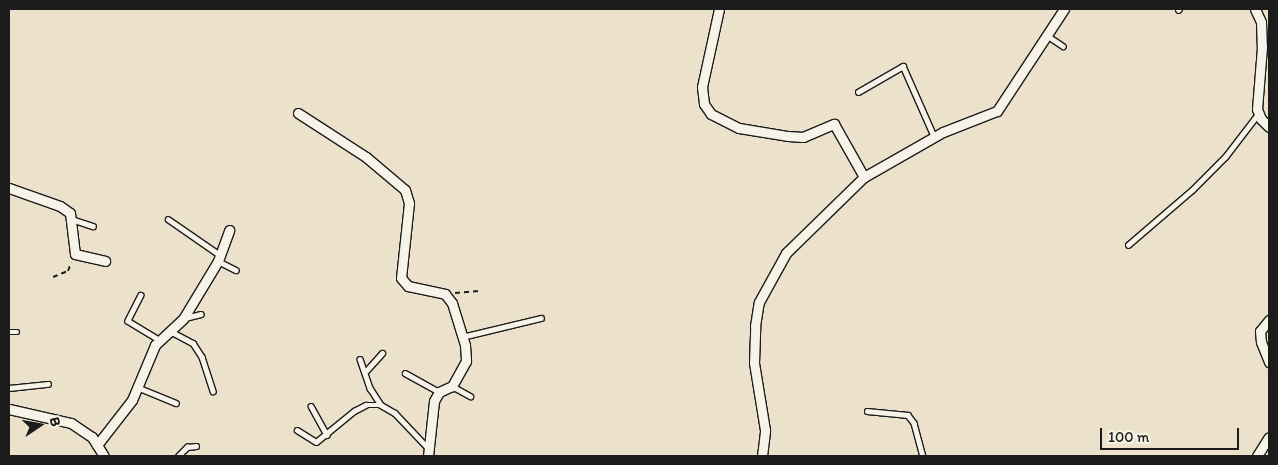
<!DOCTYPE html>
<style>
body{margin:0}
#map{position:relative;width:1278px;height:465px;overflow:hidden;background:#ece2cc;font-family:Itim,sans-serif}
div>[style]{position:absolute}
.path>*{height:2px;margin-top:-1px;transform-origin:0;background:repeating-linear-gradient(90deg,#1c1c1c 0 5px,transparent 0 9px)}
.roads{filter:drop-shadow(1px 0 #1c1c1c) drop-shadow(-1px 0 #1c1c1c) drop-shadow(0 1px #1c1c1c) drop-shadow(0 -1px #1c1c1c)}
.service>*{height:4.5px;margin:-2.25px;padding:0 2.25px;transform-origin:2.25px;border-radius:2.25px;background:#f7f3e8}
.minor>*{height:9px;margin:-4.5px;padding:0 4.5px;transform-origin:4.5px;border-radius:4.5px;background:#f7f3e8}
span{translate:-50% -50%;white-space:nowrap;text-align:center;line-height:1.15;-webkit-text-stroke:4px #f7f3e8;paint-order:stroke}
.frame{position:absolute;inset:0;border:10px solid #1c1c1c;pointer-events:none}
.north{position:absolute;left:15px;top:400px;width:50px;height:50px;-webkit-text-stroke:4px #f7f3e8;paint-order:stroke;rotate:78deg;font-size:14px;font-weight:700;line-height:20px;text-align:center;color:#1c1c1c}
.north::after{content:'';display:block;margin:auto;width:18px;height:22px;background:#1c1c1c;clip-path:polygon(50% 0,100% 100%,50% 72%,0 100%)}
.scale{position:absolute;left:1100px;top:428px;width:139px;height:22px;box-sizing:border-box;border:2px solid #1c1c1c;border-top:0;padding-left:6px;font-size:15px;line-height:18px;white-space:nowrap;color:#1c1c1c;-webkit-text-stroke:4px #f7f3e8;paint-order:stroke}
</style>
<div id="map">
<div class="path">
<div style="left:53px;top:277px;width:16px;rotate:-22deg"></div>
<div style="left:68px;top:271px;width:9px;rotate:-69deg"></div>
<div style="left:455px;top:293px;width:24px;rotate:-5deg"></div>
</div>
<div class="roads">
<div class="service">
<div style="left:1178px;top:10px;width:1px;rotate:-45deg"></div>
<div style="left:1048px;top:36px;width:18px;rotate:34deg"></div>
<div style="left:858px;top:92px;width:52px;rotate:-30deg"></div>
<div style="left:903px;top:66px;width:77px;rotate:66.1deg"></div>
<div style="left:71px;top:219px;width:23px;rotate:18deg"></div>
<div style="left:168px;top:219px;width:63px;rotate:34.7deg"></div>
<div style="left:1128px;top:245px;width:84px;rotate:-40.7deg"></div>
<div style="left:1192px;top:190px;width:47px;rotate:-45deg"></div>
<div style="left:1225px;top:157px;width:54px;rotate:-52.5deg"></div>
<div style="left:218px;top:261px;width:20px;rotate:27deg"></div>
<div style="left:141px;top:295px;width:29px;rotate:117deg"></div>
<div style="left:128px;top:321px;width:37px;rotate:31deg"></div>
<div style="left:185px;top:318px;width:16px;rotate:-14deg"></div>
<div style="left:9px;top:332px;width:8px"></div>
<div style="left:172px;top:332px;width:24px;rotate:28deg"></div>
<div style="left:193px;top:343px;width:17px;rotate:57deg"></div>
<div style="left:202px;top:357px;width:36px;rotate:72deg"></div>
<div style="left:462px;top:337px;width:81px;rotate:-13.5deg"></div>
<div style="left:360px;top:359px;width:31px;rotate:71deg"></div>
<div style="left:370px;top:388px;width:20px;rotate:57deg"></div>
<div style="left:366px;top:371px;width:24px;rotate:-48deg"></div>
<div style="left:405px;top:373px;width:39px;rotate:29deg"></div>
<div style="left:452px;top:386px;width:21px;rotate:29deg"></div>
<div style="left:137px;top:387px;width:42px;rotate:22.3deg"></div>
<div style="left:9px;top:388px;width:39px;rotate:-6deg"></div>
<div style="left:311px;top:406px;width:33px;rotate:61deg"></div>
<div style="left:867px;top:411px;width:41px;rotate:5.6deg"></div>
<div style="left:908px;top:415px;width:10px;rotate:53deg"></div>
<div style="left:914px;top:423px;width:34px;rotate:75deg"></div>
<div style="left:297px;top:430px;width:22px;rotate:32deg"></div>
<div style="left:316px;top:442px;width:49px;rotate:-39.2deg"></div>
<div style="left:354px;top:411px;width:13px;rotate:-27deg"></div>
<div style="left:366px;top:405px;width:15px"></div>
<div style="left:381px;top:405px;width:16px;rotate:30deg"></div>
<div style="left:395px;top:413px;width:50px;rotate:46.6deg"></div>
<div style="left:178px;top:456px;width:13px;rotate:-45deg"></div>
<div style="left:187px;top:447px;width:9px;rotate:-6deg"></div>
</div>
<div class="minor">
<div style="left:719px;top:9px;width:80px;rotate:102.3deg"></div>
<div style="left:702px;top:87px;width:17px;rotate:83deg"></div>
<div style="left:704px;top:104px;width:12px;rotate:55deg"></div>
<div style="left:711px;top:114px;width:31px;rotate:27deg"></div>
<div style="left:739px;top:128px;width:50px;rotate:9.3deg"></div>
<div style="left:788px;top:136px;width:15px;rotate:4deg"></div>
<div style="left:803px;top:137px;width:34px;rotate:-23deg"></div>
<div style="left:834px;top:124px;width:61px;rotate:60.5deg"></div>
<div style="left:1255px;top:9px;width:14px;rotate:65deg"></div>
<div style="left:1261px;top:22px;width:25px;rotate:88deg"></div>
<div style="left:1262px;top:47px;width:62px;rotate:94.6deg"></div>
<div style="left:1257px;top:109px;width:11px;rotate:68deg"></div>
<div style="left:1261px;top:119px;width:11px;rotate:45deg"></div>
<div style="left:298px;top:113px;width:81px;rotate:32.9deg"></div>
<div style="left:366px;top:157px;width:51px;rotate:40.2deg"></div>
<div style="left:405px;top:190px;width:14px;rotate:73deg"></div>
<div style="left:409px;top:203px;width:75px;rotate:96.1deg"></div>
<div style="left:401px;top:278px;width:11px;rotate:49deg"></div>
<div style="left:408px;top:286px;width:38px;rotate:12deg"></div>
<div style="left:445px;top:294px;width:11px;rotate:52deg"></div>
<div style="left:452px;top:303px;width:44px;rotate:72.8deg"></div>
<div style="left:465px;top:345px;width:16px;rotate:86deg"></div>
<div style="left:466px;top:361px;width:29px;rotate:119deg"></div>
<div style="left:452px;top:386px;width:14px;rotate:155deg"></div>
<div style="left:439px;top:392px;width:10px;rotate:119deg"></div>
<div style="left:434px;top:401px;width:55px;rotate:96.2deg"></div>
<div style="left:9px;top:188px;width:54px;rotate:19.4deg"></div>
<div style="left:60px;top:206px;width:12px;rotate:35deg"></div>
<div style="left:70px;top:213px;width:41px;rotate:83deg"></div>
<div style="left:75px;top:254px;width:31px;rotate:13deg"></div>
<div style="left:1269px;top:320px;width:14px;rotate:129deg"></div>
<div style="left:1260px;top:331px;width:11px;rotate:85deg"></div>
<div style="left:1261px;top:342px;width:22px;rotate:68deg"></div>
<div style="left:9px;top:409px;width:64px;rotate:12.7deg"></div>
<div style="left:71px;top:423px;width:25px;rotate:34deg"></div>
<div style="left:92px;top:437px;width:22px;rotate:58deg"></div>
<div style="left:97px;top:445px;width:57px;rotate:-52.1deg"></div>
<div style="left:132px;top:400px;width:60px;rotate:-67.3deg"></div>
<div style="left:155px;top:345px;width:38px;rotate:-43deg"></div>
<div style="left:183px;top:319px;width:68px;rotate:-58.9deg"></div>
<div style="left:218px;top:261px;width:33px;rotate:-70deg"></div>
<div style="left:762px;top:456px;width:26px;rotate:-83deg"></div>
<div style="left:765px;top:430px;width:68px;rotate:-99.3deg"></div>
<div style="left:754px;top:363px;width:37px;rotate:-88deg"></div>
<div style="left:755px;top:326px;width:24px;rotate:-81deg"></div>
<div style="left:759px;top:302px;width:56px;rotate:-61.1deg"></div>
<div style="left:786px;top:253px;width:109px;rotate:-44.3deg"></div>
<div style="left:864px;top:177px;width:91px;rotate:-29.7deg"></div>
<div style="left:943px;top:132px;width:58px;rotate:-21.3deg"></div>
<div style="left:997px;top:111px;width:122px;rotate:-56.7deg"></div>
<div style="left:1257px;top:456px;width:22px;rotate:-58deg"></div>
</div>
</div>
<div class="frame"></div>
<div class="north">B</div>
<div class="scale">100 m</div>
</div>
